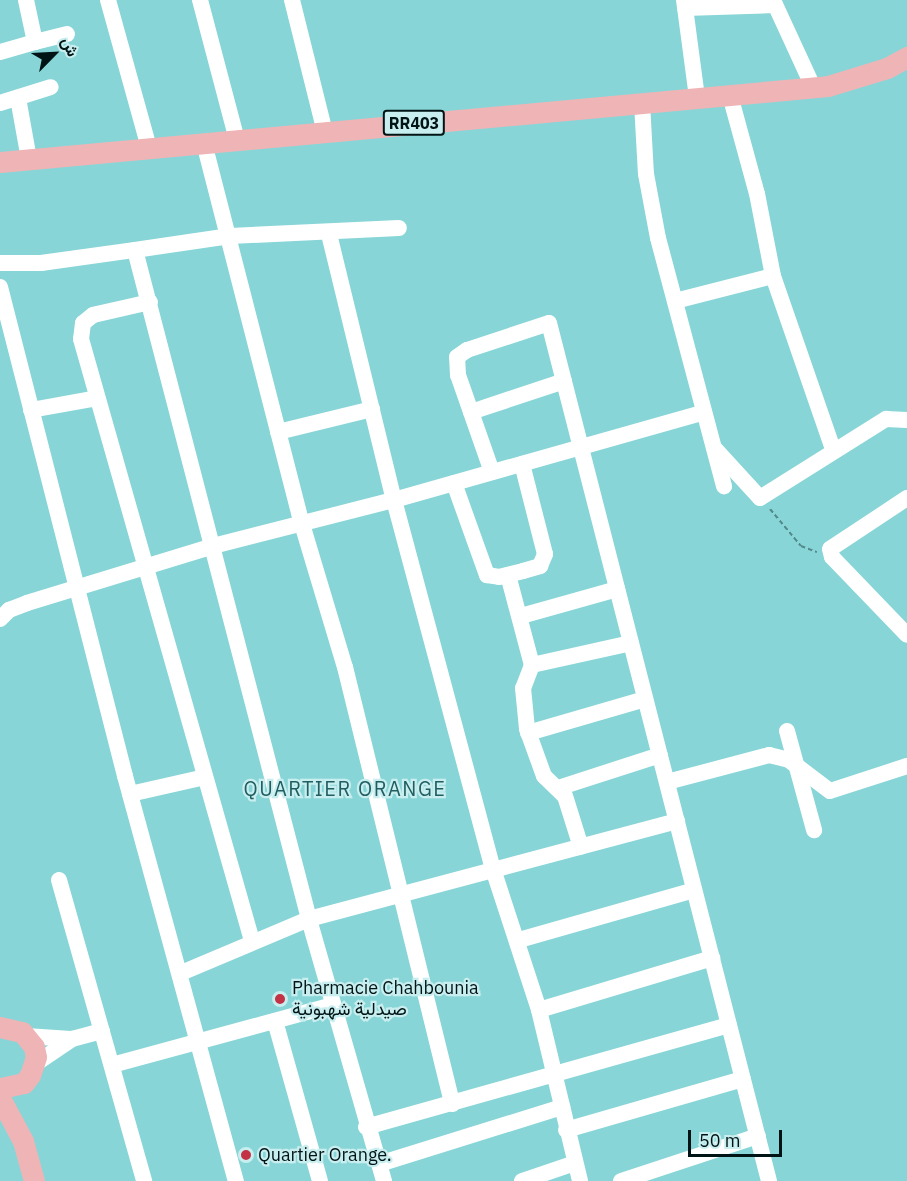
<!DOCTYPE html>
<meta charset="utf-8">
<style>
body{margin:0}
#map{position:relative;width:907px;height:1181px;overflow:hidden;background:#87d5d7;font-family:"IBM Plex Sans",Vazirmatn,sans-serif}
div>[style]{position:absolute}
.path>*{height:2px;margin-top:-1px;transform-origin:0;background:repeating-linear-gradient(90deg,#528a8b 0 4.5px,transparent 0 7.5px)}
.minor>*{height:16px;margin:-8px;padding:0 8px;transform-origin:8px;border-radius:8px;background:#fff}
.major>*{height:21px;margin:-10.5px;padding:0 10.5px;transform-origin:10.5px;border-radius:10.5px;background:#efb5b6}
.dots>*{width:16px;height:16px;translate:-50% -50%;box-sizing:border-box;border:3px solid #c9eeef;border-radius:50%}
span{translate:-50% -50%;white-space:nowrap;text-align:center;line-height:1.15;-webkit-text-stroke:4.5px #c9eeef;paint-order:stroke}
.shield-label span{padding:2px 4px;background:#c9eeef;border:2px solid;border-radius:4px;-webkit-text-stroke-width:0}
.shield-label{font-size:16px;color:#001415;font-weight:700}
.poi-label{font-size:18px;color:#001415}
.left{translate:0 -50%;text-align:left}
.neighbourhood-label{font-size:20px;color:#215e61;letter-spacing:1.5px}
.north{position:absolute;left:24px;top:24px;width:60px;height:60px;-webkit-text-stroke:4px #c9eeef;paint-order:stroke;rotate:66deg;font-size:16px;font-weight:700;line-height:24px;text-align:center;color:#001415}
.north::after{content:'';display:block;margin:auto;width:21px;height:27px;background:#001415;clip-path:polygon(50% 0,100% 100%,50% 72%,0 100%)}
.scale{position:absolute;left:688px;top:1130px;width:94px;height:27px;box-sizing:border-box;border:3px solid #001415;border-top:0;padding-left:8px;font-size:18px;line-height:21px;white-space:nowrap;color:#001415;-webkit-text-stroke:4px #c9eeef;paint-order:stroke}
</style>
<div id="map">
<div class="path">
<div style="left:770px;top:509px;width:48px;rotate:50deg"></div>
<div style="left:801px;top:546px;width:17px;rotate:21deg"></div>
</div>
<div class="minor">
<div style="left:108px;top:0;width:154px;rotate:74.5deg"></div>
<div style="left:200px;top:0;width:145px;rotate:75.2deg"></div>
<div style="left:292px;top:0;width:136px;rotate:76deg"></div>
<div style="left:684px;top:0;width:99px;rotate:82.4deg"></div>
<div style="left:773px;top:0;width:96px;rotate:65.3deg"></div>
<div style="left:685px;top:8px;width:90px;rotate:-1.9deg"></div>
<div style="left:35px;top:42px;width:33px;rotate:-14deg"></div>
<div style="left:0;top:52px;width:36px;rotate:-16deg"></div>
<div style="left:35px;top:42px;width:43px;rotate:-102.1deg"></div>
<div style="left:18px;top:98px;width:62px;rotate:79.8deg"></div>
<div style="left:0;top:103px;width:53px;rotate:-17.4deg"></div>
<div style="left:642px;top:103px;width:71px;rotate:86.8deg"></div>
<div style="left:646px;top:174px;width:65px;rotate:79.4deg"></div>
<div style="left:658px;top:238px;width:257px;rotate:75.1deg"></div>
<div style="left:204px;top:143px;width:393px;rotate:75.6deg"></div>
<div style="left:302px;top:524px;width:149px;rotate:73.3deg"></div>
<div style="left:345px;top:667px;width:450px;rotate:76.2deg"></div>
<div style="left:329px;top:234px;width:274px;rotate:76.3deg"></div>
<div style="left:394px;top:500px;width:382px;rotate:75deg"></div>
<div style="left:493px;top:869px;width:148px;rotate:71.9deg"></div>
<div style="left:539px;top:1010px;width:176px;rotate:76.5deg"></div>
<div style="left:0;top:263px;width:41px"></div>
<div style="left:41px;top:263px;width:95px;rotate:-7.9deg"></div>
<div style="left:773px;top:276px;width:183px;rotate:70.9deg"></div>
<div style="left:0;top:287px;width:505px;rotate:75.66deg"></div>
<div style="left:125px;top:776px;width:420px;rotate:74.7deg"></div>
<div style="left:675px;top:301px;width:101px;rotate:-14.3deg"></div>
<div style="left:773px;top:276px;width:84px;rotate:-101deg"></div>
<div style="left:757px;top:194px;width:103px;rotate:-105.3deg"></div>
<div style="left:150px;top:302px;width:58px;rotate:167.2deg"></div>
<div style="left:93px;top:315px;width:13px;rotate:141deg"></div>
<div style="left:83px;top:323px;width:16px;rotate:97deg"></div>
<div style="left:81px;top:339px;width:626px;rotate:74.14deg"></div>
<div style="left:31px;top:410px;width:67px;rotate:-10.3deg"></div>
<div style="left:471px;top:412px;width:98px;rotate:-18.4deg"></div>
<div style="left:278px;top:432px;width:97px;rotate:-13.7deg"></div>
<div style="left:716px;top:450px;width:65px;rotate:47.5deg"></div>
<div style="left:760px;top:498px;width:149px;rotate:-32.1deg"></div>
<div style="left:886px;top:419px;width:21px;rotate:3deg"></div>
<div style="left:492px;top:472px;width:103px;rotate:-109.3deg"></div>
<div style="left:458px;top:375px;width:18px;rotate:-93deg"></div>
<div style="left:457px;top:357px;width:12px;rotate:-35deg"></div>
<div style="left:467px;top:350px;width:86px;rotate:-18.2deg"></div>
<div style="left:549px;top:323px;width:886px;rotate:75.62deg"></div>
<div style="left:454px;top:483px;width:98px;rotate:70.3deg"></div>
<div style="left:487px;top:575px;width:12px;rotate:9deg"></div>
<div style="left:499px;top:577px;width:25px;rotate:-14deg"></div>
<div style="left:523px;top:571px;width:18px;rotate:-16deg"></div>
<div style="left:540px;top:566px;width:13px;rotate:-67deg"></div>
<div style="left:545px;top:554px;width:93px;rotate:-104.3deg"></div>
<div style="left:907px;top:498px;width:92px;rotate:146.5deg"></div>
<div style="left:830px;top:549px;width:8px;rotate:76deg"></div>
<div style="left:832px;top:557px;width:108px;rotate:46.1deg"></div>
<div style="left:508px;top:575px;width:93px;rotate:75.1deg"></div>
<div style="left:532px;top:665px;width:101px;rotate:-12.5deg"></div>
<div style="left:521px;top:616px;width:100px;rotate:-15.7deg"></div>
<div style="left:0;top:619px;width:13px;rotate:-45deg"></div>
<div style="left:9px;top:610px;width:19px;rotate:-21deg"></div>
<div style="left:27px;top:603px;width:195px;rotate:-17deg"></div>
<div style="left:213px;top:546px;width:187px;rotate:-14.3deg"></div>
<div style="left:394px;top:500px;width:322px;rotate:-15.8deg"></div>
<div style="left:532px;top:665px;width:25px;rotate:111deg"></div>
<div style="left:523px;top:688px;width:41px;rotate:84.4deg"></div>
<div style="left:527px;top:729px;width:50px;rotate:70.1deg"></div>
<div style="left:544px;top:776px;width:29px;rotate:44deg"></div>
<div style="left:565px;top:796px;width:53px;rotate:72.6deg"></div>
<div style="left:787px;top:731px;width:103px;rotate:74.7deg"></div>
<div style="left:528px;top:733px;width:122px;rotate:-16.2deg"></div>
<div style="left:667px;top:782px;width:106px;rotate:-14.8deg"></div>
<div style="left:769px;top:755px;width:21px;rotate:14deg"></div>
<div style="left:789px;top:760px;width:51px;rotate:37.1deg"></div>
<div style="left:830px;top:791px;width:81px;rotate:-18deg"></div>
<div style="left:558px;top:788px;width:107px;rotate:-17.9deg"></div>
<div style="left:130px;top:794px;width:77px;rotate:-12.8deg"></div>
<div style="left:59px;top:880px;width:313px;rotate:74.2deg"></div>
<div style="left:519px;top:940px;width:182px;rotate:-15.9deg"></div>
<div style="left:181px;top:973px;width:139px;rotate:-22.9deg"></div>
<div style="left:309px;top:919px;width:381px;rotate:-14.9deg"></div>
<div style="left:539px;top:1010px;width:181px;rotate:-16.7deg"></div>
<div style="left:275px;top:1021px;width:166px;rotate:74.3deg"></div>
<div style="left:26px;top:1036px;width:45px;rotate:3.8deg"></div>
<div style="left:35px;top:1064px;width:45px;rotate:-34deg"></div>
<div style="left:72px;top:1039px;width:31px;rotate:-15deg"></div>
<div style="left:112px;top:1065px;width:229px;rotate:-15.2deg"></div>
<div style="left:366px;top:1127px;width:377px;rotate:-15.7deg"></div>
<div style="left:566px;top:1130px;width:184px;rotate:-16.1deg"></div>
<div style="left:379px;top:1164px;width:192px;rotate:-17.3deg"></div>
<div style="left:384px;top:1181px;width:273px;rotate:-106deg"></div>
<div style="left:309px;top:919px;width:691px;rotate:-104.58deg"></div>
<div style="left:135px;top:250px;width:96px;rotate:-8.4deg"></div>
<div style="left:230px;top:236px;width:169px;rotate:-2.7deg"></div>
<div style="left:522px;top:1181px;width:56px;rotate:-18.8deg"></div>
<div style="left:621px;top:1181px;width:144px;rotate:-18.2deg"></div>
</div>
<div class="major">
<div style="left:0;top:162px;width:831px;rotate:-5.24deg"></div>
<div style="left:828px;top:86px;width:62px;rotate:-17deg"></div>
<div style="left:887px;top:68px;width:23px;rotate:-29deg"></div>
<div style="left:0;top:1027px;width:23px;rotate:13deg"></div>
<div style="left:22px;top:1032px;width:19px;rotate:51deg"></div>
<div style="left:34px;top:1047px;width:10px;rotate:79deg"></div>
<div style="left:36px;top:1057px;width:19px;rotate:108deg"></div>
<div style="left:30px;top:1075px;width:10px;rotate:127deg"></div>
<div style="left:24px;top:1083px;width:25px;rotate:168deg"></div>
<div style="left:0;top:1098px;width:49px;rotate:61.9deg"></div>
<div style="left:23px;top:1141px;width:41px;rotate:74.6deg"></div>
</div>
<div class="dots">
<div style="left:280px;top:999px;background:#c33245"></div>
<div style="left:246px;top:1155px;background:#c33245"></div>
</div>
<div class="shield-label">
<span style="left:414px;top:123px">RR403</span>
</div>
<div class="poi-label">
<span class="left" style="left:292px;top:999px">Pharmacie Chahbounia<br>صيدلية شهبونية</span>
<span class="left" style="left:258px;top:1155px">Quartier Orange.</span>
</div>
<div class="neighbourhood-label">
<span style="left:345px;top:788px">QUARTIER ORANGE</span>
</div>
<div class="north">ش</div>
<div class="scale">50 m</div>
</div>
